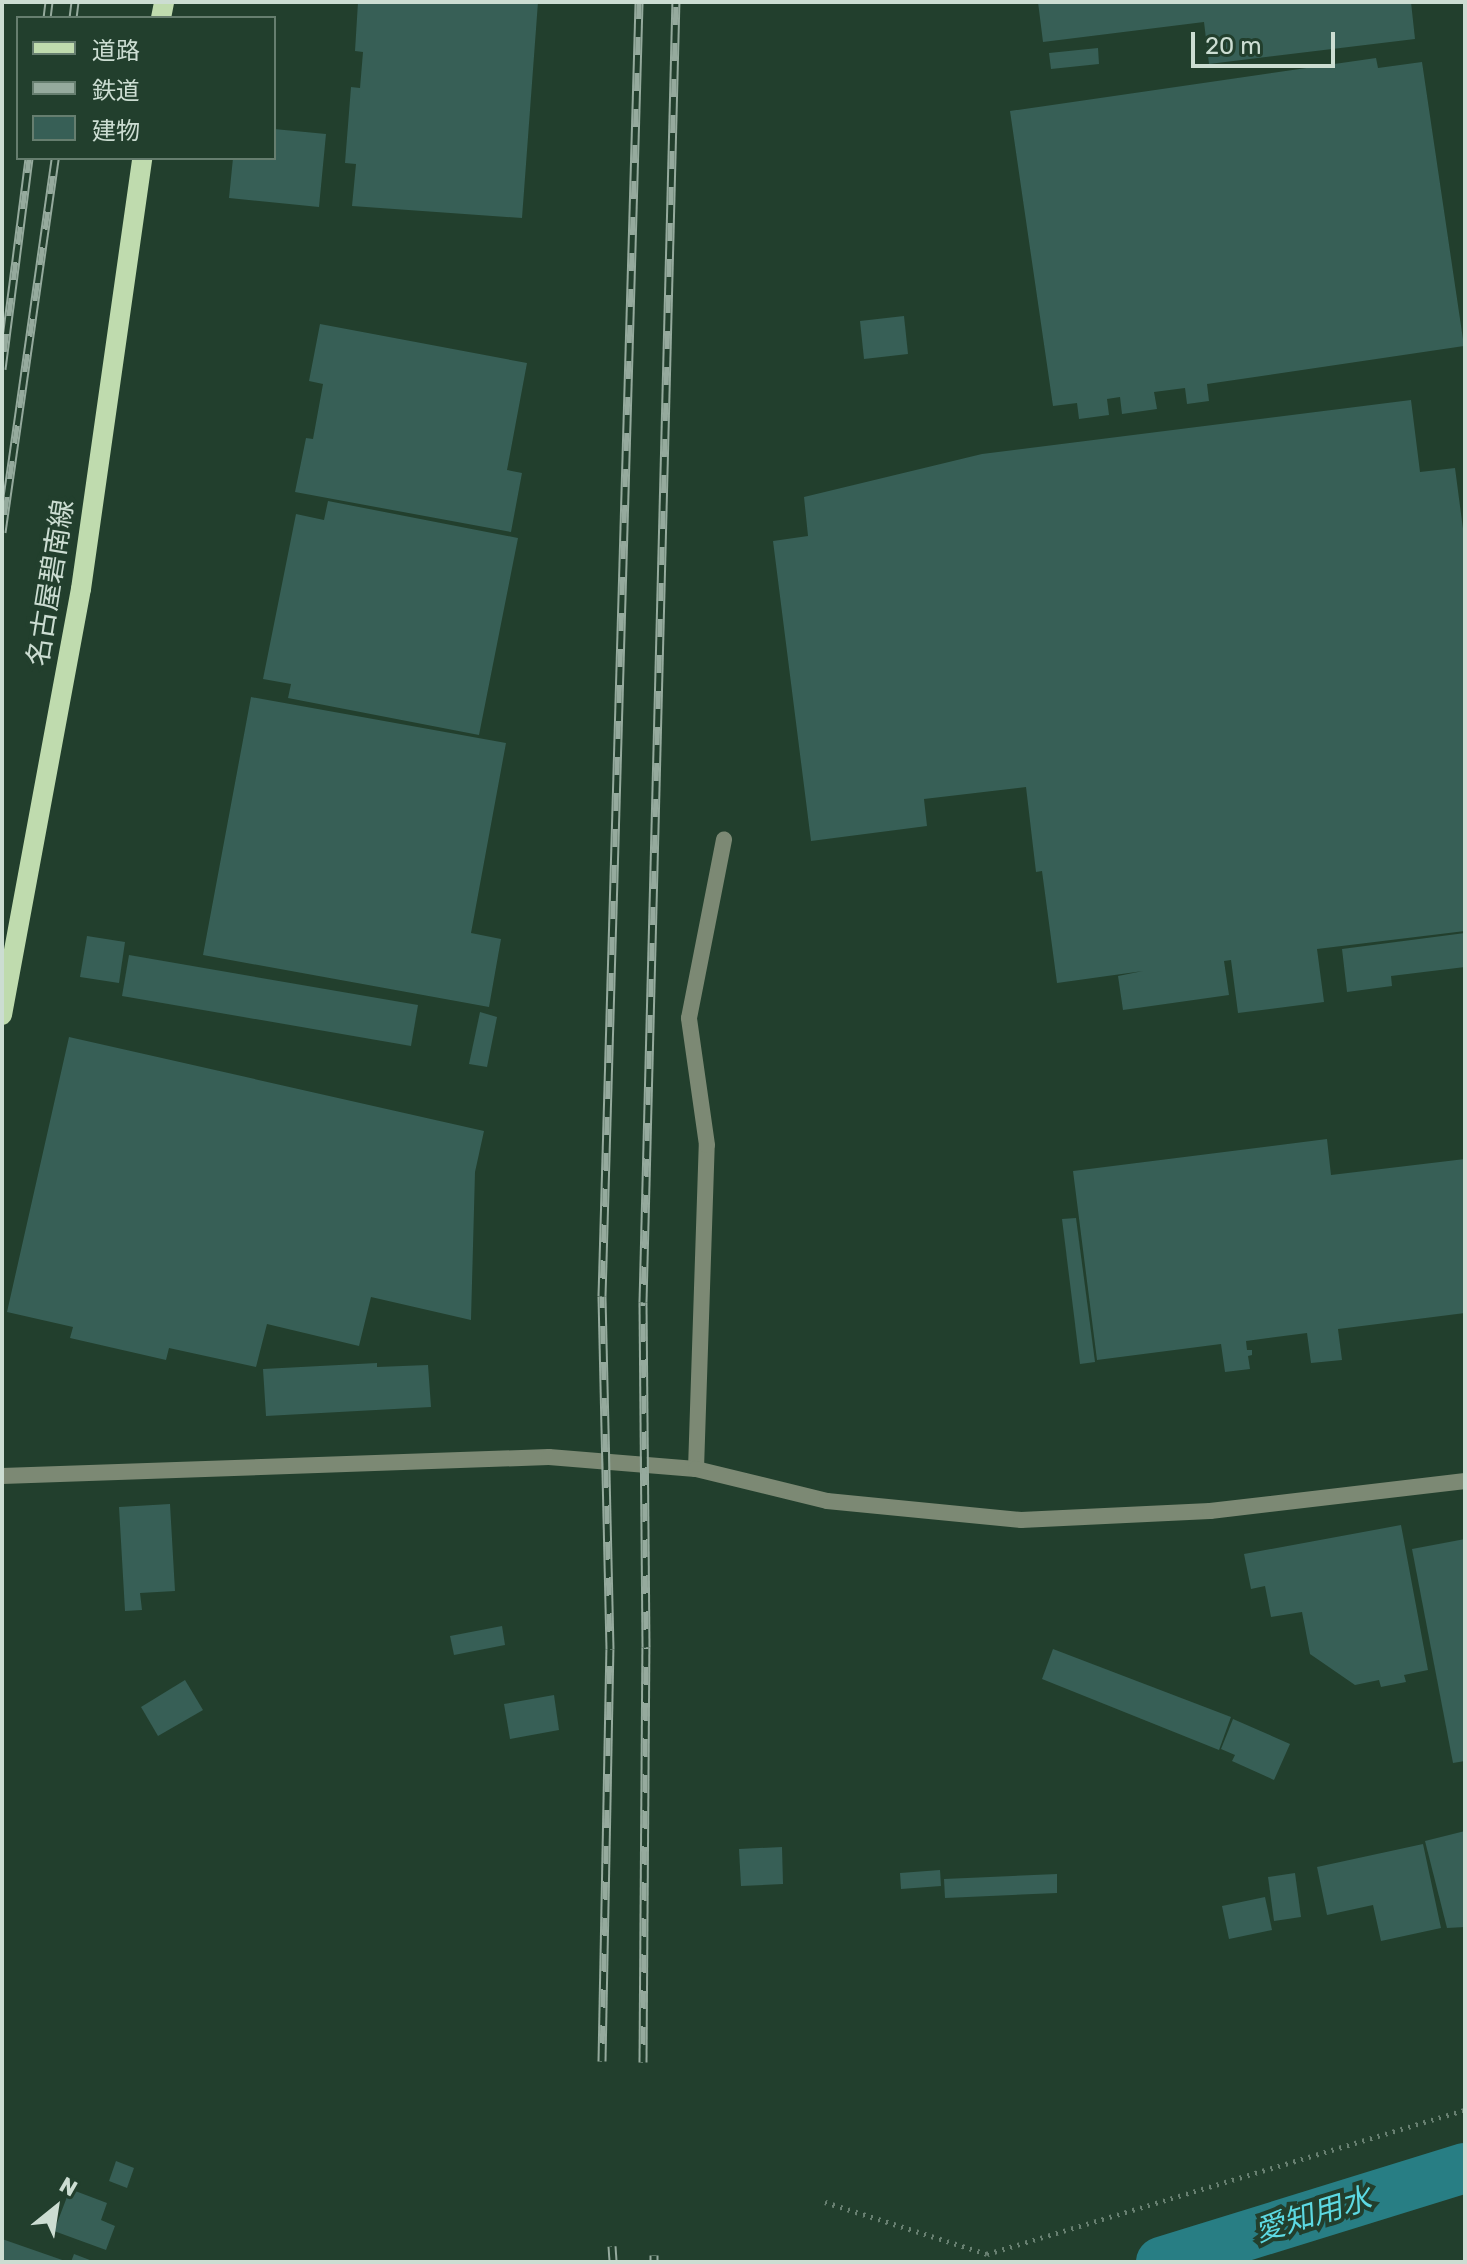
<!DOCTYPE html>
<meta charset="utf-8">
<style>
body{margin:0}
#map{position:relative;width:1467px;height:2264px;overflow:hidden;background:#223f2d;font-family:Rubik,"Noto Sans JP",sans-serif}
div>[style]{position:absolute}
.canal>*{height:50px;margin:-25px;padding:0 25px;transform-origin:25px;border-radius:25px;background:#287e84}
.building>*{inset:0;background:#375f56}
.path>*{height:5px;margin-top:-2.5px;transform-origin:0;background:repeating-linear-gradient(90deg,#688071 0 2px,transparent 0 8px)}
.service>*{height:16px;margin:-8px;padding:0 8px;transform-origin:8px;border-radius:8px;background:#7c8974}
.tertiary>*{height:16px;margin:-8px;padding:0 8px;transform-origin:8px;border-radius:8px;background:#7c8974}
.primary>*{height:20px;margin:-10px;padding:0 10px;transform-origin:10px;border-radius:10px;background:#bfdbae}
.rail>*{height:9px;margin-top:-4.5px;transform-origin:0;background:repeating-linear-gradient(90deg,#223f2d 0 18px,#95aa9d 0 36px);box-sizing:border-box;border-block:2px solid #95aa9d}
span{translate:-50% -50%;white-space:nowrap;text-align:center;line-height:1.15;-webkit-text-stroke:8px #223f2d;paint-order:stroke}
.street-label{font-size:28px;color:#ccddd2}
.water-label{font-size:30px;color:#5dd9e2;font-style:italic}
.frame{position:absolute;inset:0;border:4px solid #ccddd2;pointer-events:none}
.legend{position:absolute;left:16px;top:16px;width:260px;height:144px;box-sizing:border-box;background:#223f2d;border:2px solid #667e6f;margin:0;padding:10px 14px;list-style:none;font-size:24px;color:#ccddd2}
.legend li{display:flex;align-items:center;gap:16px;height:40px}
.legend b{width:40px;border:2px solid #667e6f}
.north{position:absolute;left:16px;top:2168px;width:80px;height:80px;-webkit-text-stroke:6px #223f2d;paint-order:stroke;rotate:30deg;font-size:22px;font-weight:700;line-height:32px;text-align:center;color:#ccddd2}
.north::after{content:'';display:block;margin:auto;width:28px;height:36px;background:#ccddd2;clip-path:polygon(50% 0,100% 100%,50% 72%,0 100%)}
.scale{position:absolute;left:1191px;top:32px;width:144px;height:36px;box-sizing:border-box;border:4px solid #ccddd2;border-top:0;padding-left:10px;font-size:24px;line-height:28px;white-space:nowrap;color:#ccddd2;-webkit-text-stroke:6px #223f2d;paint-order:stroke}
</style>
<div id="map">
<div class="canal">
<div style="left:1161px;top:2262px;width:318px;rotate:-17.2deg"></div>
</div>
<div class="building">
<div style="clip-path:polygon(358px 2px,538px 2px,522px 218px,352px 206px,356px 164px,345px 163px,351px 87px,360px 88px,363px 52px,355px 51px)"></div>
<div style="clip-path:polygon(1038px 2px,1411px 2px,1415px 39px,1209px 64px,1204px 22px,1043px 42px)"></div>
<div style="clip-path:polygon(1098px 48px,1099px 64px,1051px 69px,1049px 53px)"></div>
<div style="clip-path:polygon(1376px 58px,1378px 68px,1422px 62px,1464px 346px,1207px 384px,1209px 401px,1187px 404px,1185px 388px,1154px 392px,1157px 409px,1122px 414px,1120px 397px,1107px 399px,1109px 415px,1079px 419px,1077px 403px,1053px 406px,1010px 111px)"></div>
<div style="clip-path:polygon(274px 129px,326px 134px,319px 207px,229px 198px,233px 158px,274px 158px)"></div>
<div style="clip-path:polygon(904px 316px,908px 354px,864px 359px,860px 321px)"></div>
<div style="clip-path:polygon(320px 324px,527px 363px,507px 470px,522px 473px,511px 532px,295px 492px,306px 438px,313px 439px,323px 384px,309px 381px)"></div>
<div style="clip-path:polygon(1411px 400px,1420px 472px,1455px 468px,1465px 544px,1465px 931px,1317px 949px,1324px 1002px,1238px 1013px,1231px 960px,1224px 961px,1229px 995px,1123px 1010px,1118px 976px,1143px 971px,1057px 983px,1042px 871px,1036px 872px,1026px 787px,924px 799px,927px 826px,811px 841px,773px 541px,808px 536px,804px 497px,982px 454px)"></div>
<div style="clip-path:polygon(328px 501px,518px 538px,479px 735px,288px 698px,291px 684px,263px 679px,296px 514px,324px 520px)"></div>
<div style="clip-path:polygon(251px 697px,506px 743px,471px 933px,501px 939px,489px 1007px,203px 955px)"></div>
<div style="clip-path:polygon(1465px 933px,1465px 967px,1391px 976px,1392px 986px,1347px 992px,1342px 949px)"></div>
<div style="clip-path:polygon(87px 936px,125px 942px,119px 983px,80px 977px)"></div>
<div style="clip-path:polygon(129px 955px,418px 1005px,411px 1046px,122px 996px)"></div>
<div style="clip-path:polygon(480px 1012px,497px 1017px,487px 1067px,469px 1064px)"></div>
<div style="clip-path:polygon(69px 1037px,484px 1131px,475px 1172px,471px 1320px,371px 1297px,359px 1346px,267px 1324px,256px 1367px,169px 1348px,166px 1360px,70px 1338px,73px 1327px,7px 1312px)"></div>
<div style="clip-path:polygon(1327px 1139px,1331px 1175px,1465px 1159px,1465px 1313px,1338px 1329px,1342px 1360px,1311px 1363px,1307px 1333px,1246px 1341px,1247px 1350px,1252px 1350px,1252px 1355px,1248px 1356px,1250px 1369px,1225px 1372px,1221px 1344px,1097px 1360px,1073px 1171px)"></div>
<div style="clip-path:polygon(1076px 1218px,1095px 1362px,1080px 1364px,1062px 1219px)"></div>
<div style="clip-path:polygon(377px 1363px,377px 1367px,428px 1365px,431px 1407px,266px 1416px,263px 1369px)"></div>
<div style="clip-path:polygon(170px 1504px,175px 1591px,140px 1593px,142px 1610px,125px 1611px,119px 1507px)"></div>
<div style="clip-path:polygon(1401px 1525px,1428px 1670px,1404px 1675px,1406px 1682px,1381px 1687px,1379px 1680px,1355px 1685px,1310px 1654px,1302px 1612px,1271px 1617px,1265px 1586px,1251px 1589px,1244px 1554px)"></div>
<div style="clip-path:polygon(1465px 1539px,1465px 1761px,1453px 1763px,1412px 1549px)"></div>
<div style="clip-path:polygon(502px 1626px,505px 1645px,454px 1655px,450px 1636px)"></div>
<div style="clip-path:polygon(1053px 1649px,1231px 1717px,1219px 1750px,1042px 1679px)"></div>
<div style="clip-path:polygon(185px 1680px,203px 1710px,158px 1736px,141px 1707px)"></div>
<div style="clip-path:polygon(554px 1695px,559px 1730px,510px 1739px,504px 1704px)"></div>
<div style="clip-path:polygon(1233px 1719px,1290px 1744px,1274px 1780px,1232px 1761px,1235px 1755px,1221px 1749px)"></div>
<div style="clip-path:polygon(1465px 1831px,1465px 1927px,1447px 1928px,1425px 1841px)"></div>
<div style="clip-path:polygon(1423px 1844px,1441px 1928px,1381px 1941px,1373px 1905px,1327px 1915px,1317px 1867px)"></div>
<div style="clip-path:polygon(782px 1847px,783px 1884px,741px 1886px,739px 1849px)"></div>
<div style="clip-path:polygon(940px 1870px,941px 1886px,901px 1889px,900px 1873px)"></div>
<div style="clip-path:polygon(1295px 1873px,1301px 1917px,1274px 1921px,1268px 1877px)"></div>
<div style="clip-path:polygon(1057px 1874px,1057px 1893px,945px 1898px,944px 1879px)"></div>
<div style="clip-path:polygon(1265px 1897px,1272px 1930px,1229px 1939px,1222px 1906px)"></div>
<div style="clip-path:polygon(116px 2161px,134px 2168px,127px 2188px,109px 2181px)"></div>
<div style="clip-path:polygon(70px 2189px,107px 2203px,101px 2220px,115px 2226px,106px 2250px,54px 2231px)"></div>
<div style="clip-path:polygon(2px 2239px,68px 2262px,2px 2262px)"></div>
<div style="clip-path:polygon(74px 2254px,95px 2262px,71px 2262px)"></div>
</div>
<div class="path">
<div style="left:825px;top:2202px;width:170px;rotate:17.8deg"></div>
<div style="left:987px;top:2254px;width:499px;rotate:-16.8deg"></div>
</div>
<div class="service">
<div style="left:696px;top:1469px;width:324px;rotate:-88.1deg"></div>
<div style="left:707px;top:1145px;width:128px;rotate:-98.1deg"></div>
<div style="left:689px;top:1018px;width:182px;rotate:-78.9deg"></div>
</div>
<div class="tertiary">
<div style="left:2px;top:1476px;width:547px;rotate:-1.99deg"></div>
<div style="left:549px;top:1457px;width:147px;rotate:4.7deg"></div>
<div style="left:696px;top:1469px;width:135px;rotate:13.7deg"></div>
<div style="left:827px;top:1501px;width:195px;rotate:5.6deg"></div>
<div style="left:1021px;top:1520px;width:189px;rotate:-2.7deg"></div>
<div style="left:1210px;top:1511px;width:257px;rotate:-6.7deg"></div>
</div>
<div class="primary">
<div style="left:161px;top:18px;width:16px;rotate:-79deg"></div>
<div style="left:2px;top:1015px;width:433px;rotate:-79.5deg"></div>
<div style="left:81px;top:589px;width:435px;rotate:-81.9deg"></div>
</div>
<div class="rail">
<div style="left:47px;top:18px;width:16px;rotate:-83deg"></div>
<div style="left:73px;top:18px;width:16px;rotate:-83deg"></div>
<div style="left:2px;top:369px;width:213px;rotate:-82.7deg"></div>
<div style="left:2px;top:532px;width:378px;rotate:-81.9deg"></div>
<div style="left:602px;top:2061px;width:412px;rotate:-88.9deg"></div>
<div style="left:610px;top:1649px;width:353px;rotate:-91.3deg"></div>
<div style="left:602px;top:1296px;width:1295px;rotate:-88.36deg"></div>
<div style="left:643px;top:2062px;width:415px;rotate:-89.6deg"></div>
<div style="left:646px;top:1647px;width:345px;rotate:-90.5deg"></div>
<div style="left:643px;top:1302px;width:1300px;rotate:-88.55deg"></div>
<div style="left:612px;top:2246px;width:16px;rotate:86deg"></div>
<div style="left:654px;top:2255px;width:7px;rotate:90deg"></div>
</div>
<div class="street-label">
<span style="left:51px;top:583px;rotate:-81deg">名古屋碧南線</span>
</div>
<div class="water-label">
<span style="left:1313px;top:2215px;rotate:-17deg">愛知用水</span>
</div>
<div class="frame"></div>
<ul class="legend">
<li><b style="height:10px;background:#bfdbae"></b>道路</li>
<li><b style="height:10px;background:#95aa9d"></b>鉄道</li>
<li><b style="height:22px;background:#375f56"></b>建物</li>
</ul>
<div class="north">N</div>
<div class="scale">20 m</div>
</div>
